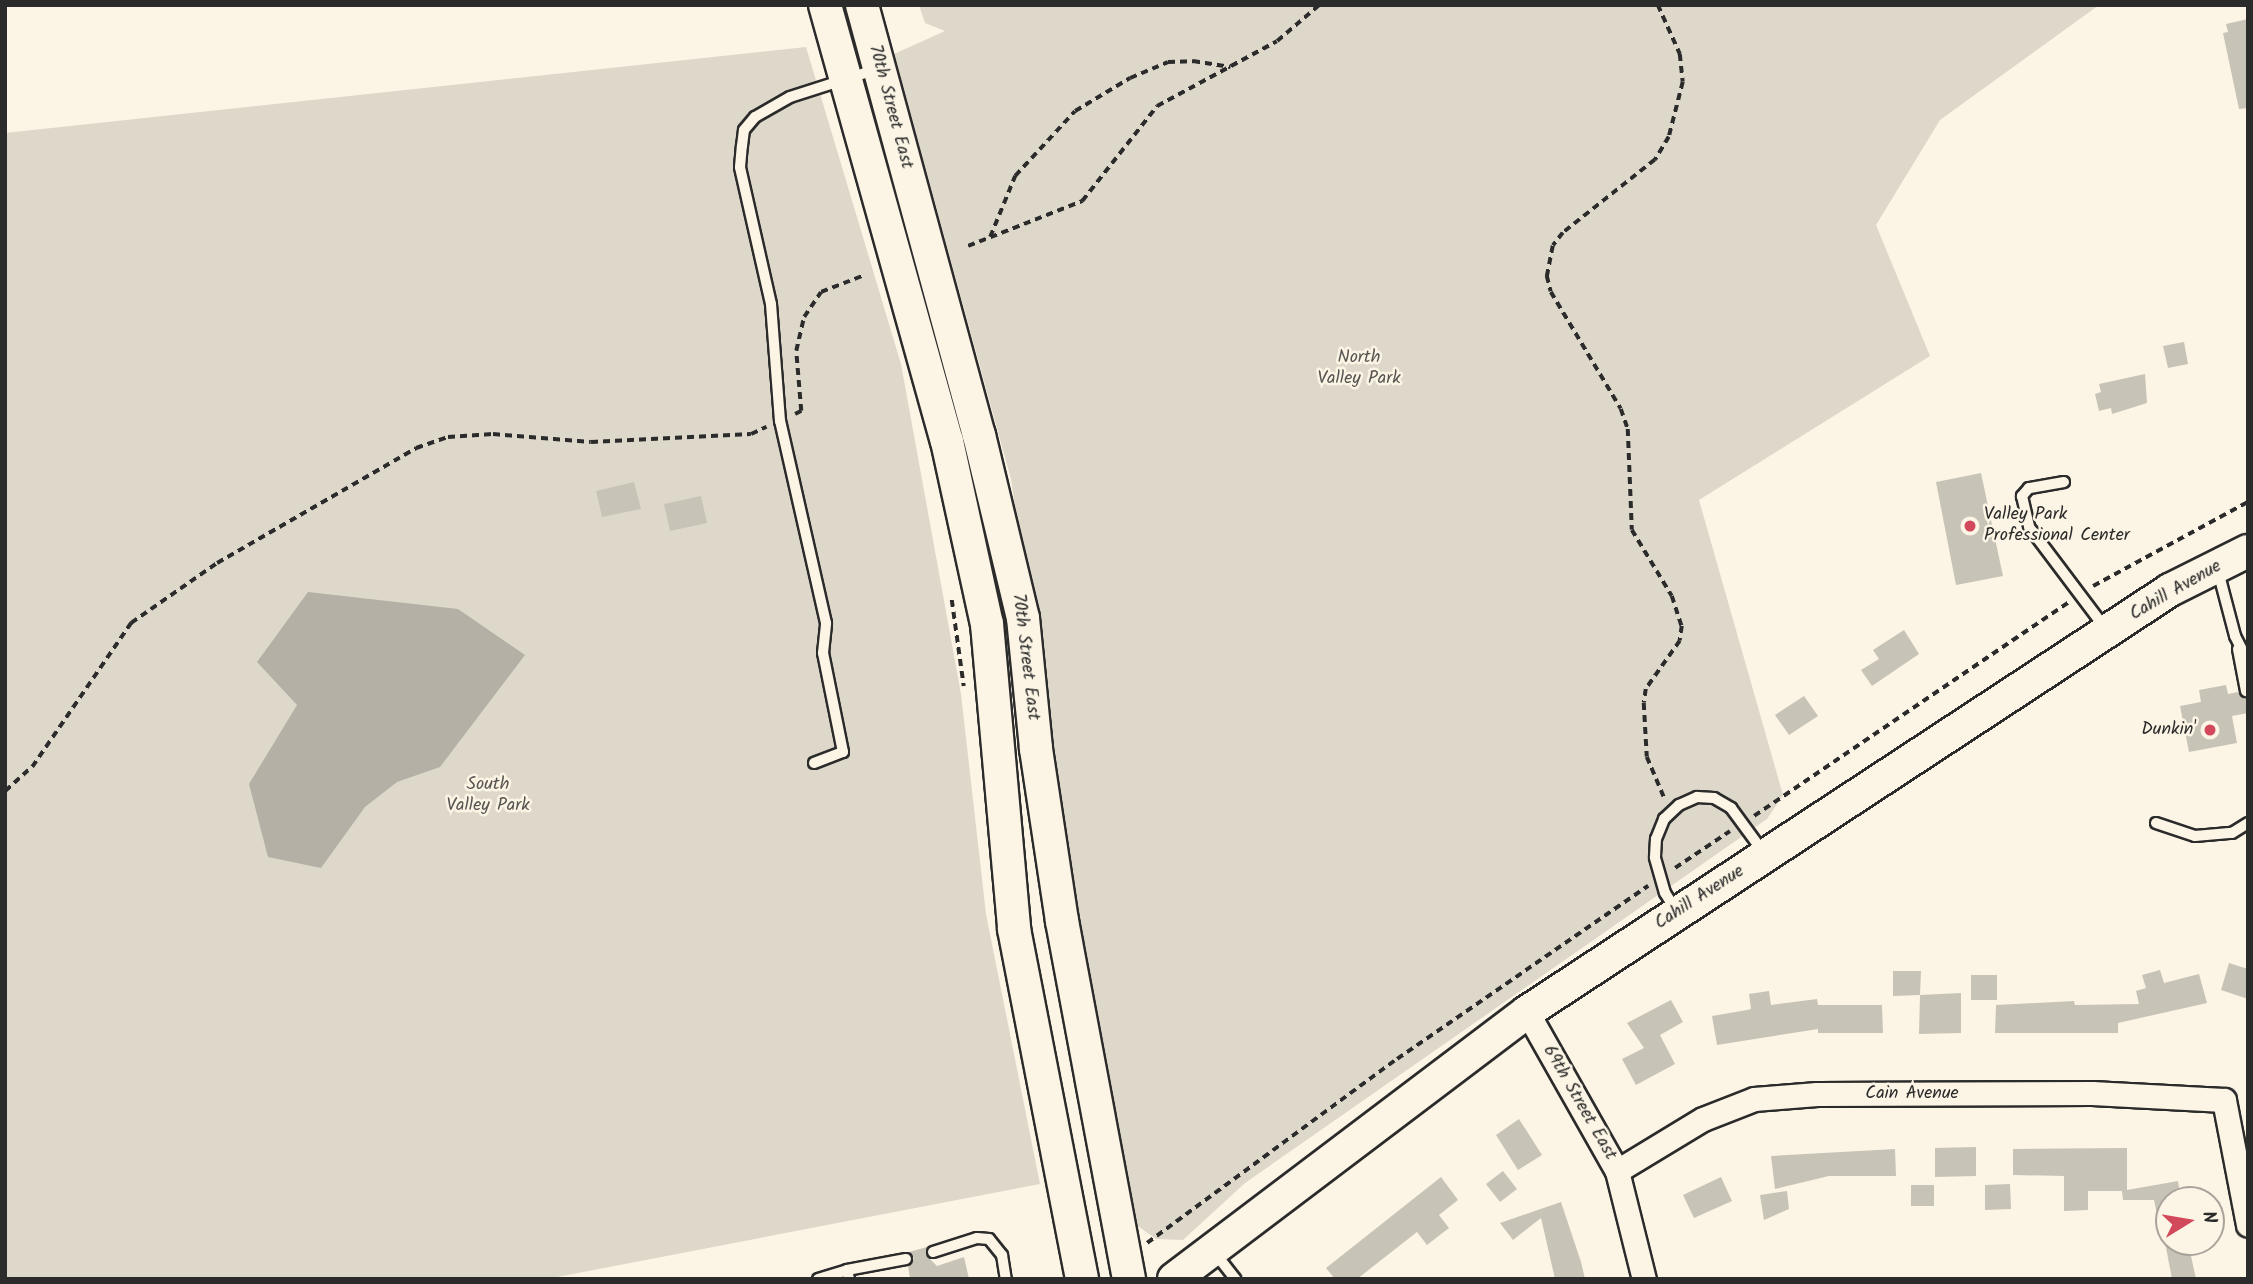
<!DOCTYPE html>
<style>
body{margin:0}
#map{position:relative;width:2253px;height:1284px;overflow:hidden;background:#fcf5e5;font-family:Kalam,sans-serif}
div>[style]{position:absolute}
.green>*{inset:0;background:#ded8ca}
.water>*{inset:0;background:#b4b0a5}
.building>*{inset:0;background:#c8c3b7}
.path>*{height:3.5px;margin-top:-1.75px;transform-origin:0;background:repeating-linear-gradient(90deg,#2b2b2b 0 7px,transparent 0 12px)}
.roads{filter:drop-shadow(2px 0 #2b2b2b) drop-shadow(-2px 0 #2b2b2b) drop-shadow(0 2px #2b2b2b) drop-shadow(0 -2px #2b2b2b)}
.lane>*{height:10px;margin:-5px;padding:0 5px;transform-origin:5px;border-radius:5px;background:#fcf5e5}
.street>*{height:23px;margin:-11.5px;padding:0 11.5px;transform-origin:11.5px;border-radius:11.5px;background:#fcf5e5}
.secondary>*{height:32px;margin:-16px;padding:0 16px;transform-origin:16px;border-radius:16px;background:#fcf5e5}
.dots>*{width:19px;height:19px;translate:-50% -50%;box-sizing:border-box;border:4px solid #fcf5e5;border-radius:50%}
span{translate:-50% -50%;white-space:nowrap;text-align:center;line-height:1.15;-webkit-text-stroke:5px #fcf5e5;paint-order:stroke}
.street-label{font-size:18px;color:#2b2b2b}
.park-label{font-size:18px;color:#585653}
.poi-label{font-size:18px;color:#2b2b2b}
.left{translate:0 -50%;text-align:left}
.right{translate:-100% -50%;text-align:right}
.frame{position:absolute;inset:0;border:7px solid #2b2b2b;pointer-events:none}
.north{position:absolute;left:2155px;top:1186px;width:70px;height:70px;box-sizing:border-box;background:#fcf5e5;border:2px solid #a8a49b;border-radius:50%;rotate:79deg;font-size:19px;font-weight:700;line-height:28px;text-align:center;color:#2b2b2b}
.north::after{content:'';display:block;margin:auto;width:24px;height:32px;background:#d1495b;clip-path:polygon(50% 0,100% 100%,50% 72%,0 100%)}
</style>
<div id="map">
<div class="green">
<div style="clip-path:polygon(919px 5px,2099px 5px,1940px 120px,1876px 225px,1930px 356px,1699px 500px,1783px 795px,1767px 819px,1245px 1183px,1183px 1240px,1156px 1239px,1135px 1224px,1066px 867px,1011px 479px,894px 54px,945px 31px,925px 23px)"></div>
<div style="clip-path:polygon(806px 47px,901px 364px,961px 694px,986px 914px,1040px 1184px,547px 1279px,5px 1279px,5px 133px)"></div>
</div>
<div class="water">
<div style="clip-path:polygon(308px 592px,458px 609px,525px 655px,440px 767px,397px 782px,365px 807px,321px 868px,268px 857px,249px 784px,297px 705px,257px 662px)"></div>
</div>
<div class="building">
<div style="clip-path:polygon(2248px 19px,2248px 108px,2239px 109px,2223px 33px,2228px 32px,2226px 24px)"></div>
<div style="clip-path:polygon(2184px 342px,2188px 364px,2168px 368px,2163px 346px)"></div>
<div style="clip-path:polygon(2145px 374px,2147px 403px,2112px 414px,2111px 408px,2099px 411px,2095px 394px,2101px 392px,2099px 384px)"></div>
<div style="clip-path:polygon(1981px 473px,2003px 576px,1956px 585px,1936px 482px)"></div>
<div style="clip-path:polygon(634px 482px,641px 509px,602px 517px,596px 491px)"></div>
<div style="clip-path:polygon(701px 496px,707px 523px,670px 531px,664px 504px)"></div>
<div style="clip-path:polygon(1904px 630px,1919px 654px,1872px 686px,1861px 670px,1879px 659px,1873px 650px)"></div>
<div style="clip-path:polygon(2226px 685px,2228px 694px,2238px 692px,2248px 699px,2248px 713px,2232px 716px,2237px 743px,2189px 752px,2180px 706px,2201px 702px,2199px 690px)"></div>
<div style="clip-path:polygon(1804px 696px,1818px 716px,1789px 735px,1775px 715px)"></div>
<div style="clip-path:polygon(2229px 963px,2248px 969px,2248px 999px,2221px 990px)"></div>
<div style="clip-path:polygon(2160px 970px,2164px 983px,2199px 974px,2207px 1003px,2118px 1023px,2118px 1033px,1995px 1033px,1996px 1005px,2074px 1001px,2075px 1005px,2139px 1004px,2136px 991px,2146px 988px,2142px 975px)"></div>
<div style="clip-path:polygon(1893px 971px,1921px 971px,1920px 995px,1893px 996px)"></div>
<div style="clip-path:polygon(1971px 975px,1997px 975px,1997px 1000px,1971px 1000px)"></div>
<div style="clip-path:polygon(1769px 991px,1771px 1005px,1817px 999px,1818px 1005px,1882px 1005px,1883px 1033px,1818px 1033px,1818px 1029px,1717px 1045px,1712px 1016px,1747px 1010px,1751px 1009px,1749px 994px)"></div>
<div style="clip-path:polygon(1961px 993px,1961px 1033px,1919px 1034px,1920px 995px)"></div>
<div style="clip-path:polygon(1671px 1000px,1683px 1022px,1660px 1035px,1675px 1064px,1636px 1085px,1622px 1059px,1644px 1048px,1627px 1023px)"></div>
<div style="clip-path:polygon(1519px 1119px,1542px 1155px,1518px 1170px,1496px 1135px)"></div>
<div style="clip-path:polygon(1976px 1147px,1976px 1176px,1935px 1177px,1935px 1148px)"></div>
<div style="clip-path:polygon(2127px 1148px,2127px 1190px,2178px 1181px,2181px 1200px,2169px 1200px,2169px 1234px,2161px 1234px,2154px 1200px,2123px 1200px,2122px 1191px,2088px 1191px,2088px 1210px,2064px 1211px,2064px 1176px,2013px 1175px,2013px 1149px)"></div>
<div style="clip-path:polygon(1895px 1149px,1896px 1176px,1829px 1176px,1775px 1189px,1771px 1156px)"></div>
<div style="clip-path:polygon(1503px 1171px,1517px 1189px,1500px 1202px,1486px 1184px)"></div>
<div style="clip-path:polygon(1441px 1177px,1458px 1200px,1439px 1215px,1449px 1228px,1427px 1245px,1417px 1232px,1357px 1279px,1335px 1279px,1326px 1268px)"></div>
<div style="clip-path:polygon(1721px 1177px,1732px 1201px,1694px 1218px,1683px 1195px)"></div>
<div style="clip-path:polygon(2010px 1184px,2011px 1209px,1985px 1210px,1985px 1185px)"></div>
<div style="clip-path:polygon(1911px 1185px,1934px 1185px,1934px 1206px,1911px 1206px)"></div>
<div style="clip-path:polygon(1787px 1191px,1789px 1209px,1764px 1220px,1760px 1195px)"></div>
<div style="clip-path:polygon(1561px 1202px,1581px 1262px,1585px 1279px,1555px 1279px,1541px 1218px,1513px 1240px,1500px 1223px)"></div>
<div style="clip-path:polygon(2165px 1242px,2188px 1242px,2196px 1279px,2172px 1279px)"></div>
<div style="clip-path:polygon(927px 1247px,926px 1255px,937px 1266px,964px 1257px,969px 1279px,910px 1279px,908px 1266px,914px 1258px,909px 1252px)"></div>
</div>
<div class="path">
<div style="left:1658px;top:5px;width:54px;rotate:65.8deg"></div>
<div style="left:1680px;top:54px;width:28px;rotate:84deg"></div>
<div style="left:1683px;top:82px;width:57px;rotate:104.3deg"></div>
<div style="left:1669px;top:137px;width:27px;rotate:121deg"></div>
<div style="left:1655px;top:160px;width:117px;rotate:141.6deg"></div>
<div style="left:1563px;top:233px;width:16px;rotate:128deg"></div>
<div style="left:1553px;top:246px;width:31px;rotate:101deg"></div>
<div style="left:1547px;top:276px;width:16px;rotate:76deg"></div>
<div style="left:1551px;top:292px;width:136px;rotate:59.1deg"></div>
<div style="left:1621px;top:409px;width:21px;rotate:71deg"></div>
<div style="left:1628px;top:429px;width:101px;rotate:87.7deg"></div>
<div style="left:1632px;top:530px;width:77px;rotate:58.8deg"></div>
<div style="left:1672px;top:596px;width:32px;rotate:72deg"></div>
<div style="left:1682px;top:626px;width:15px;rotate:98deg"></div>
<div style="left:1680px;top:641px;width:59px;rotate:125.3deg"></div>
<div style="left:1646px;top:689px;width:14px;rotate:98deg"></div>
<div style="left:1644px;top:703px;width:54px;rotate:86.8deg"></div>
<div style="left:1647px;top:757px;width:43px;rotate:67deg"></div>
<div style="left:990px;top:237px;width:66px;rotate:-67.7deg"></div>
<div style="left:1015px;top:176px;width:88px;rotate:-47.3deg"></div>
<div style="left:1075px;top:111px;width:64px;rotate:-31deg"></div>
<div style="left:1130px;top:78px;width:41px;rotate:-22.8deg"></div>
<div style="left:1168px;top:62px;width:25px;rotate:-2deg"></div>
<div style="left:1193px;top:61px;width:38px;rotate:9deg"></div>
<div style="left:968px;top:246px;width:123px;rotate:-21.5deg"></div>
<div style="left:1082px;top:201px;width:121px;rotate:-51.7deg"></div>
<div style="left:1157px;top:106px;width:136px;rotate:-28.4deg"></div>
<div style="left:1277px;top:41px;width:55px;rotate:-40.6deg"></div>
<div style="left:795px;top:414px;width:7px;rotate:-27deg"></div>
<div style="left:801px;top:411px;width:60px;rotate:-94.8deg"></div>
<div style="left:796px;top:351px;width:35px;rotate:-77deg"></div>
<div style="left:804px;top:317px;width:30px;rotate:-56deg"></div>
<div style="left:821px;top:292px;width:44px;rotate:-21.3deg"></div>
<div style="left:2093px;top:586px;width:176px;rotate:-28.5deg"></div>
<div style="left:952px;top:600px;width:87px;rotate:82.1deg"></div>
<div style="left:5px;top:791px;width:36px;rotate:-42deg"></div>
<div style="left:32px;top:767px;width:175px;rotate:-55.5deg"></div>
<div style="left:131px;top:623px;width:105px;rotate:-34.9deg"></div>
<div style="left:217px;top:563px;width:230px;rotate:-30deg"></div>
<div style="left:416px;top:448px;width:34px;rotate:-19deg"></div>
<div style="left:448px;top:437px;width:45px;rotate:-3.8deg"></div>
<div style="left:493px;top:434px;width:98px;rotate:4.7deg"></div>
<div style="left:591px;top:442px;width:160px;rotate:-2.9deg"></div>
<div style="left:751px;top:434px;width:17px;rotate:-25deg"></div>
<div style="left:1754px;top:816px;width:381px;rotate:-34.2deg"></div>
<div style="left:1675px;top:868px;width:66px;rotate:-33.9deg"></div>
<div style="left:1147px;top:1243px;width:310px;rotate:-36.4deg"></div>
<div style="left:1397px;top:1059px;width:305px;rotate:-34.6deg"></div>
</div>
<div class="roads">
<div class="lane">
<div style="left:2064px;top:482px;width:36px;rotate:170deg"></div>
<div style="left:2029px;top:488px;width:11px;rotate:131deg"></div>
<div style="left:2022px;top:496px;width:32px;rotate:77deg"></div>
<div style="left:2029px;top:527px;width:128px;rotate:53deg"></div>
<div style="left:2218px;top:571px;width:67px;rotate:75.3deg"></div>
<div style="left:2235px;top:636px;width:28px;rotate:63deg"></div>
<div style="left:2238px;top:649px;width:43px;rotate:79.2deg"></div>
<div style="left:814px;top:763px;width:31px;rotate:-21deg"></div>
<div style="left:843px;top:752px;width:101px;rotate:-101.4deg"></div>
<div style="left:823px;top:653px;width:30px;rotate:-84deg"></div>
<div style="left:826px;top:623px;width:207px;rotate:-102.8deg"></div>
<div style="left:780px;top:421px;width:117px;rotate:-94.4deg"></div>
<div style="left:771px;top:304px;width:140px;rotate:-102.8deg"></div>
<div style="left:740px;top:167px;width:21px;rotate:-85deg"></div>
<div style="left:742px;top:146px;width:16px;rotate:-83deg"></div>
<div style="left:744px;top:130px;width:17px;rotate:-50deg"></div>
<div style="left:755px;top:117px;width:40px;rotate:-29.7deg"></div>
<div style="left:790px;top:97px;width:91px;rotate:-17.8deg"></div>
<div style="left:2156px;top:823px;width:41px;rotate:18.4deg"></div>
<div style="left:2195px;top:836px;width:37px;rotate:-5deg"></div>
<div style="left:2232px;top:833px;width:19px;rotate:-32deg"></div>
<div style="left:1677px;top:912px;width:22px;rotate:-122deg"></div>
<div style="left:1665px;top:893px;width:37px;rotate:-106deg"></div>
<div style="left:1655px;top:857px;width:18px;rotate:-87deg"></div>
<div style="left:1656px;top:839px;width:22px;rotate:-68deg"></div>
<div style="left:1664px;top:819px;width:21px;rotate:-43deg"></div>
<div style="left:1679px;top:805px;width:20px;rotate:-24deg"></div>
<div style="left:1697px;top:797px;width:17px;rotate:3deg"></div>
<div style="left:1714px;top:798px;width:20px;rotate:30deg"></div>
<div style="left:1731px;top:808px;width:56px;rotate:53.7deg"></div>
<div style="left:933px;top:1252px;width:46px;rotate:-17.7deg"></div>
<div style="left:977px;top:1238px;width:12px;rotate:5deg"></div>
<div style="left:989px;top:1239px;width:21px;rotate:51deg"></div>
<div style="left:1002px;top:1255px;width:24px;rotate:81deg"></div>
<div style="left:1215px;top:1253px;width:33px;rotate:52deg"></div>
<div style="left:847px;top:1270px;width:60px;rotate:-10.6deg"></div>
<div style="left:818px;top:1279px;width:30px;rotate:-17deg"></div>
<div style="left:847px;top:1270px;width:9px;rotate:77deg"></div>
</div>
<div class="street">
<div style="left:1527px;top:1012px;width:183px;rotate:60.5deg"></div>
<div style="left:1617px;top:1171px;width:111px;rotate:76deg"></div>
<div style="left:1617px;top:1171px;width:100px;rotate:-31.2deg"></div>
<div style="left:1703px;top:1119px;width:55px;rotate:-21.4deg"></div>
<div style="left:1754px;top:1099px;width:63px;rotate:-4.5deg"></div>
<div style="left:1817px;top:1094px;width:275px;rotate:-0.2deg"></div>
<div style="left:2092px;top:1093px;width:132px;rotate:3deg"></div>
<div style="left:2224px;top:1100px;width:127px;rotate:79.1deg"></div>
</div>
<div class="secondary">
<div style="left:825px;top:5px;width:453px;rotate:74.4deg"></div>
<div style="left:947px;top:441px;width:187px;rotate:77.7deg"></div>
<div style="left:987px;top:624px;width:306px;rotate:84.9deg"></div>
<div style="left:1014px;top:929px;width:357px;rotate:79deg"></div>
<div style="left:862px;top:5px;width:446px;rotate:74.8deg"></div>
<div style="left:979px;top:435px;width:188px;rotate:76.5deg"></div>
<div style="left:1023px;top:618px;width:132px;rotate:84.3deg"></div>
<div style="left:1036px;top:749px;width:174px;rotate:81.4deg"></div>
<div style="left:1062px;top:921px;width:364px;rotate:79.4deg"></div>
<div style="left:1174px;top:1279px;width:443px;rotate:-37.1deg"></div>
<div style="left:1527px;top:1012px;width:769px;rotate:-33.28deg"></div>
<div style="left:2170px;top:590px;width:87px;rotate:-26.6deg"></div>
</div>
</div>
<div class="dots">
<div style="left:1970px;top:526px;background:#d1495b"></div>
<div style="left:2210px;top:730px;background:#d1495b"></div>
</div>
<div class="street-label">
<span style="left:890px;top:107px;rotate:75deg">70th Street East</span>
<span style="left:2176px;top:591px;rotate:-30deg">Cahill Avenue</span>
<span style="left:1025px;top:657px;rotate:83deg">70th Street East</span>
<span style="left:1700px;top:898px;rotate:-33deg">Cahill Avenue</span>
<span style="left:1912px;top:1094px">Cain Avenue</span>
<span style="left:1579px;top:1103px;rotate:60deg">69th Street East</span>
</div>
<div class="park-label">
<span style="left:1359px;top:369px">North<br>Valley Park</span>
<span style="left:488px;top:796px">South<br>Valley Park</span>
</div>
<div class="poi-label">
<span class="left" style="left:1984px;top:526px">Valley Park<br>Professional Center</span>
<span class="right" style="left:2196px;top:730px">Dunkin'</span>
</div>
<div class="frame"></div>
<div class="north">N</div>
</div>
